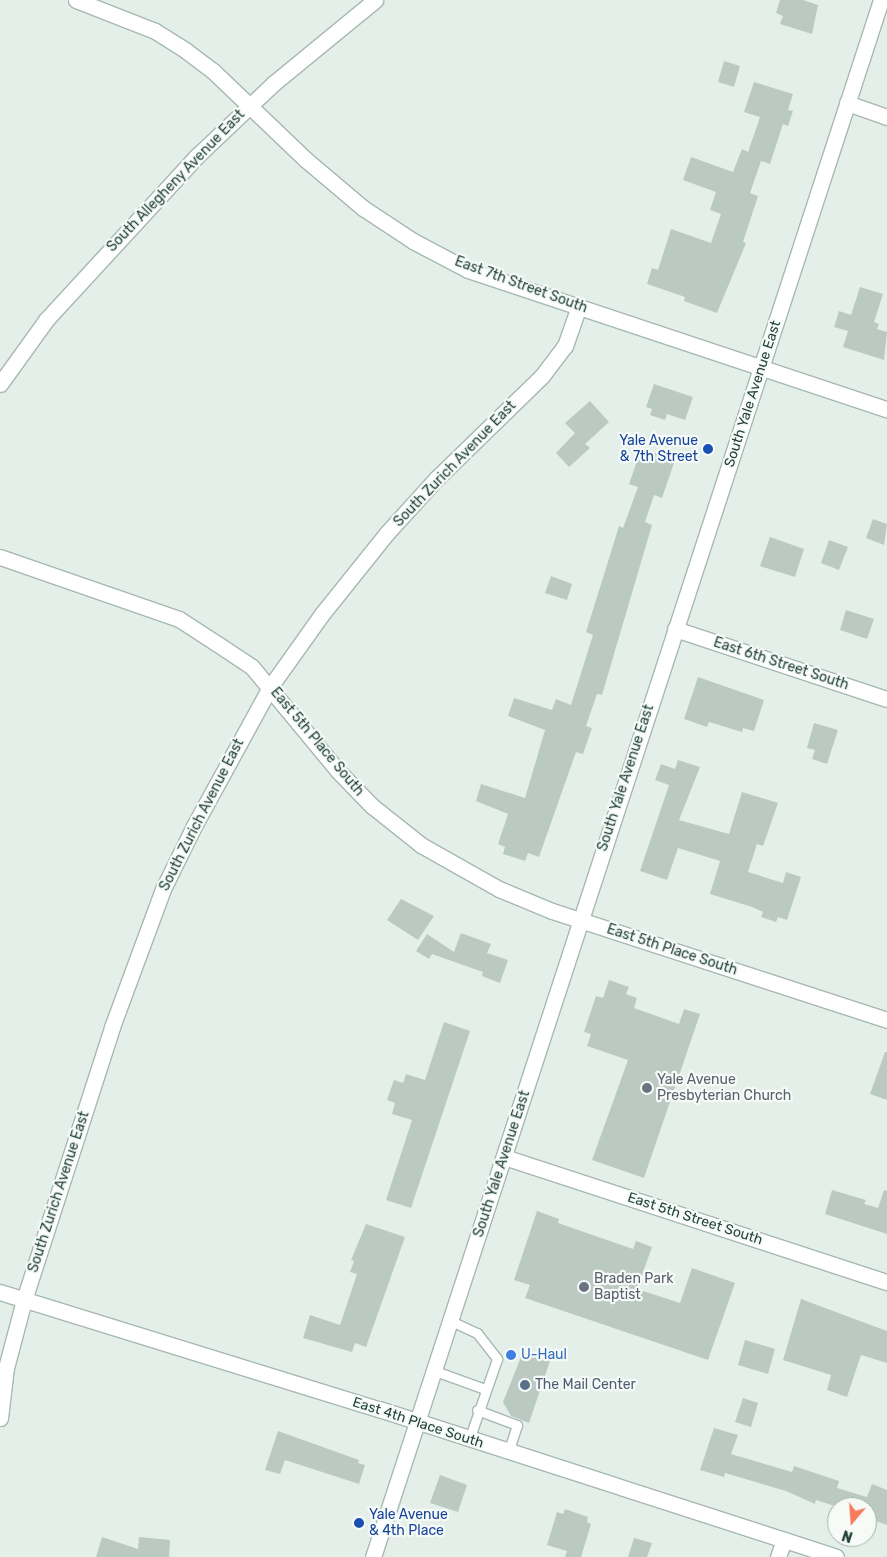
<!DOCTYPE html>
<style>
body{margin:0}
#map{position:relative;width:887px;height:1557px;overflow:hidden;background:#e5efea;font-family:Rubik,sans-serif}
div>[style]{position:absolute}
.building>*{inset:0;background:#bacac3}
.roads{filter:drop-shadow(1px 0 #a7b8b1) drop-shadow(-1px 0 #a7b8b1) drop-shadow(0 1px #a7b8b1) drop-shadow(0 -1px #a7b8b1)}
.service>*{height:9px;margin:-4.5px;padding:0 4.5px;transform-origin:4.5px;border-radius:4.5px;background:#fff}
.minor>*{height:15px;margin:-7.5px;padding:0 7.5px;transform-origin:7.5px;border-radius:7.5px;background:#fff}
.tertiary>*{height:15px;margin:-7.5px;padding:0 7.5px;transform-origin:7.5px;border-radius:7.5px;background:#fff}
.secondary>*{height:15px;margin:-7.5px;padding:0 7.5px;transform-origin:7.5px;border-radius:7.5px;background:#fff}
.dots>*{width:14px;height:14px;translate:-50% -50%;box-sizing:border-box;border:2px solid #f6fbf8;border-radius:50%}
span{translate:-50% -50%;white-space:nowrap;text-align:center;line-height:1.15;-webkit-text-stroke:4.5px #f6fbf8;paint-order:stroke}
.street-label{font-size:14px;color:#234238}
.transit-label{font-size:14px;color:#164399}
.right{translate:-100% -50%;text-align:right}
.left{translate:0 -50%;text-align:left}
.worship-label{font-size:14px;color:#5b616d}
.shop-label{font-size:14px;color:#366cbe}
.service-label{font-size:14px;color:#4e5e75}
.north{position:absolute;left:827px;top:1497px;width:50px;height:50px;box-sizing:border-box;background:#f6fbf8;border:1px solid #a2b1ab;border-radius:50%;rotate:198deg;font-size:14px;font-weight:700;line-height:20px;text-align:center;color:#234238}
.north::after{content:'';display:block;margin:auto;width:18px;height:22px;background:#f77b5b;clip-path:polygon(50% 0,100% 100%,50% 72%,0 100%)}
</style>
<div id="map">
<div class="building">
<div style="clip-path:polygon(780px 0,803px 0,818px 5px,812px 34px,780px 24px,783px 16px,776px 13px)"></div>
<div style="clip-path:polygon(724px 61px,740px 66px,734px 87px,718px 82px)"></div>
<div style="clip-path:polygon(754px 82px,793px 94px,788px 110px,793px 111px,788px 126px,783px 124px,770px 164px,761px 161px,750px 193px,758px 196px,743px 242px,746px 243px,717px 313px,684px 301px,685px 297px,647px 284px,652px 268px,658px 270px,671px 229px,711px 243px,721px 214px,710px 210px,716px 192px,683px 180px,691px 157px,733px 172px,742px 149px,748px 152px,760px 117px,744px 112px)"></div>
<div style="clip-path:polygon(860px 287px,883px 294px,874px 322px,879px 324px,877px 329px,887px 332px,884px 360px,843px 347px,848px 331px,834px 327px,839px 311px,851px 315px)"></div>
<div style="clip-path:polygon(654px 384px,693px 397px,685px 420px,667px 414px,665px 420px,650px 415px,652px 409px,646px 407px)"></div>
<div style="clip-path:polygon(590px 401px,609px 422px,585px 444px,590px 448px,569px 467px,556px 453px,575px 433px,565px 423px)"></div>
<div style="clip-path:polygon(649px 451px,675px 460px,662px 498px,654px 495px,645px 522px,652px 525px,602px 695px,597px 694px,586px 726px,592px 728px,583px 754px,576px 752px,539px 857px,528px 853px,525px 861px,503px 854px,505px 847px,498px 844px,508px 814px,476px 801px,481px 784px,525px 798px,545px 730px,508px 716px,514px 698px,552px 710px,556px 699px,571px 705px,593px 635px,586px 632px,607px 565px,619px 526px,623px 528px,638px 487px,629px 484px,638px 458px,646px 461px)"></div>
<div style="clip-path:polygon(873px 519px,887px 524px,884px 545px,866px 538px)"></div>
<div style="clip-path:polygon(770px 537px,804px 549px,795px 577px,760px 566px)"></div>
<div style="clip-path:polygon(829px 540px,848px 547px,839px 570px,821px 563px)"></div>
<div style="clip-path:polygon(551px 576px,572px 584px,567px 600px,545px 593px)"></div>
<div style="clip-path:polygon(846px 610px,874px 619px,867px 639px,840px 630px)"></div>
<div style="clip-path:polygon(698px 677px,764px 700px,754px 731px,743px 728px,742px 732px,709px 722px,707px 727px,684px 719px)"></div>
<div style="clip-path:polygon(814px 723px,838px 730px,827px 764px,812px 759px,815px 750px,807px 748px)"></div>
<div style="clip-path:polygon(678px 760px,700px 767px,679px 820px,729px 834px,742px 792px,778px 803px,763px 846px,757px 844px,748px 872px,783px 883px,786px 872px,801px 877px,787px 920px,778px 917px,776px 922px,761px 917px,763px 912px,752px 907px,710px 894px,720px 861px,678px 848px,667px 880px,640px 871px,669px 785px,655px 780px,661px 764px,675px 769px)"></div>
<div style="clip-path:polygon(401px 899px,434px 916px,418px 940px,387px 920px)"></div>
<div style="clip-path:polygon(461px 933px,491px 944px,487px 953px,508px 960px,500px 983px,482px 976px,483px 972px,432px 954px,429px 959px,416px 951px,427px 934px,454px 952px)"></div>
<div style="clip-path:polygon(609px 980px,629px 987px,626px 994px,637px 998px,634px 1008px,679px 1024px,684px 1009px,700px 1014px,644px 1178px,592px 1160px,628px 1060px,587px 1046px,591px 1034px,584px 1032px,596px 996px,603px 998px)"></div>
<div style="clip-path:polygon(444px 1022px,470px 1031px,411px 1208px,386px 1200px,412px 1120px,392px 1114px,395px 1103px,387px 1100px,394px 1080px,403px 1083px,406px 1074px,425px 1080px)"></div>
<div style="clip-path:polygon(885px 1052px,887px 1052px,887px 1100px,870px 1094px)"></div>
<div style="clip-path:polygon(832px 1190px,866px 1200px,864px 1204px,878px 1208px,884px 1190px,887px 1191px,887px 1234px,825px 1214px)"></div>
<div style="clip-path:polygon(537px 1211px,559px 1219px,558px 1223px,633px 1249px,636px 1241px,652px 1247px,637px 1289px,680px 1303px,692px 1268px,735px 1283px,708px 1360px,525px 1298px,530px 1285px,514px 1280px)"></div>
<div style="clip-path:polygon(366px 1224px,405px 1237px,366px 1347px,355px 1343px,352px 1352px,303px 1338px,310px 1315px,340px 1325px,357px 1274px,350px 1272px,354px 1261px,351px 1260px)"></div>
<div style="clip-path:polygon(801px 1299px,887px 1331px,887px 1363px,861px 1355px,847px 1397px,827px 1390px,831px 1375px,783px 1360px)"></div>
<div style="clip-path:polygon(745px 1340px,775px 1349px,768px 1374px,738px 1365px)"></div>
<div style="clip-path:polygon(523px 1352px,550px 1361px,529px 1423px,511px 1416px,503px 1402px)"></div>
<div style="clip-path:polygon(743px 1398px,758px 1403px,751px 1427px,735px 1422px)"></div>
<div style="clip-path:polygon(714px 1428px,738px 1435px,731px 1454px,792px 1472px,794px 1466px,839px 1481px,837px 1488px,867px 1497px,872px 1484px,887px 1490px,887px 1525px,867px 1518px,867px 1507px,838px 1507px,816px 1500px,815px 1504px,786px 1491px,725px 1473px,724px 1477px,700px 1470px)"></div>
<div style="clip-path:polygon(278px 1431px,359px 1460px,358px 1463px,365px 1465px,359px 1484px,285px 1460px,280px 1474px,265px 1470px)"></div>
<div style="clip-path:polygon(440px 1475px,467px 1485px,458px 1512px,430px 1503px)"></div>
<div style="clip-path:polygon(565px 1509px,588px 1517px,587px 1522px,591px 1524px,581px 1557px,565px 1557px,567px 1551px,547px 1545px,557px 1512px,563px 1514px)"></div>
<div style="clip-path:polygon(102px 1537px,138px 1549px,139px 1537px,170px 1540px,169px 1557px,96px 1557px)"></div>
<div style="clip-path:polygon(634px 1538px,652px 1543px,647px 1557px,628px 1557px)"></div>
</div>
<div class="roads">
<div class="service">
<div style="left:451px;top:1321px;width:29px;rotate:25deg"></div>
<div style="left:477px;top:1333px;width:33px;rotate:52deg"></div>
<div style="left:497px;top:1359px;width:86px;rotate:109.1deg"></div>
<div style="left:435px;top:1371px;width:53px;rotate:19.8deg"></div>
<div style="left:477px;top:1410px;width:43px;rotate:20.6deg"></div>
<div style="left:517px;top:1425px;width:28px;rotate:108deg"></div>
</div>
<div class="minor">
<div style="left:76px;top:0;width:85px;rotate:21.4deg"></div>
<div style="left:155px;top:31px;width:36px;rotate:32deg"></div>
<div style="left:185px;top:50px;width:35px;rotate:37deg"></div>
<div style="left:213px;top:71px;width:127px;rotate:43.7deg"></div>
<div style="left:305px;top:159px;width:76px;rotate:40.2deg"></div>
<div style="left:363px;top:208px;width:60px;rotate:33.4deg"></div>
<div style="left:413px;top:241px;width:62px;rotate:27.8deg"></div>
<div style="left:468px;top:270px;width:441px;rotate:18.4deg"></div>
<div style="left:847px;top:103px;width:42px;rotate:19.3deg"></div>
<div style="left:0;top:384px;width:79px;rotate:-54.3deg"></div>
<div style="left:46px;top:320px;width:223px;rotate:-47.4deg"></div>
<div style="left:197px;top:156px;width:106px;rotate:-43.5deg"></div>
<div style="left:274px;top:83px;width:131px;rotate:-39.4deg"></div>
<div style="left:0;top:557px;width:189px;rotate:19.1deg"></div>
<div style="left:179px;top:619px;width:44px;rotate:33deg"></div>
<div style="left:216px;top:643px;width:43px;rotate:33.7deg"></div>
<div style="left:252px;top:667px;width:136px;rotate:50.4deg"></div>
<div style="left:339px;top:772px;width:47px;rotate:45.9deg"></div>
<div style="left:372px;top:806px;width:63px;rotate:38.5deg"></div>
<div style="left:421px;top:845px;width:90px;rotate:29.4deg"></div>
<div style="left:499px;top:889px;width:57px;rotate:22.5deg"></div>
<div style="left:552px;top:911px;width:352px;rotate:18deg"></div>
<div style="left:675px;top:629px;width:223px;rotate:18.3deg"></div>
<div style="left:504px;top:1157px;width:403px;rotate:18.1deg"></div>
<div style="left:0;top:1418px;width:50px;rotate:-83.2deg"></div>
<div style="left:6px;top:1368px;width:70px;rotate:-75.2deg"></div>
<div style="left:24px;top:1300px;width:287px;rotate:-72.1deg"></div>
<div style="left:112px;top:1027px;width:147px;rotate:-69.7deg"></div>
<div style="left:163px;top:889px;width:70px;rotate:-63.8deg"></div>
<div style="left:194px;top:826px;width:158px;rotate:-61.3deg"></div>
<div style="left:270px;top:687px;width:90px;rotate:-54.5deg"></div>
<div style="left:322px;top:614px;width:104px;rotate:-51.3deg"></div>
<div style="left:387px;top:533px;width:73px;rotate:-47.8deg"></div>
<div style="left:436px;top:479px;width:148px;rotate:-44.2deg"></div>
<div style="left:542px;top:376px;width:38px;rotate:-53deg"></div>
<div style="left:565px;top:346px;width:42px;rotate:-70.7deg"></div>
<div style="left:778px;top:1557px;width:18px;rotate:-71deg"></div>
</div>
<div class="tertiary">
<div style="left:0;top:1292px;width:397px;rotate:17.2deg"></div>
<div style="left:379px;top:1409px;width:480px;rotate:17.9deg"></div>
</div>
<div class="secondary">
<div style="left:373px;top:1557px;width:1638px;rotate:-71.93deg"></div>
</div>
</div>
<div class="dots">
<div style="left:708px;top:449px;background:#1a4fb4"></div>
<div style="left:647px;top:1088px;background:#6b7280"></div>
<div style="left:584px;top:1287px;background:#6b7280"></div>
<div style="left:511px;top:1355px;background:#3f7fe0"></div>
<div style="left:525px;top:1385px;background:#5c6f8a"></div>
<div style="left:359px;top:1523px;background:#1a4fb4"></div>
</div>
<div class="street-label">
<span style="left:176px;top:181px;rotate:-46deg">South Allegheny Avenue East</span>
<span style="left:521px;top:285px;rotate:20deg">East 7th Street South</span>
<span style="left:753px;top:394px;rotate:-72deg">South Yale Avenue East</span>
<span style="left:455px;top:464px;rotate:-46deg">South Zurich Avenue East</span>
<span style="left:781px;top:664px;rotate:18deg">East 6th Street South</span>
<span style="left:317px;top:742px;rotate:50deg">East 5th Place South</span>
<span style="left:626px;top:778px;rotate:-72deg">South Yale Avenue East</span>
<span style="left:202px;top:815px;rotate:-63deg">South Zurich Avenue East</span>
<span style="left:672px;top:950px;rotate:18deg">East 5th Place South</span>
<span style="left:502px;top:1164px;rotate:-72deg">South Yale Avenue East</span>
<span style="left:59px;top:1192px;rotate:-72deg">South Zurich Avenue East</span>
<span style="left:695px;top:1219px;rotate:18deg">East 5th Street South</span>
<span style="left:418px;top:1423px;rotate:18deg">East 4th Place South</span>
</div>
<div class="transit-label">
<span class="right" style="left:698px;top:449px">Yale Avenue<br>&amp; 7th Street</span>
<span class="left" style="left:369px;top:1523px">Yale Avenue<br>&amp; 4th Place</span>
</div>
<div class="worship-label">
<span class="left" style="left:657px;top:1088px">Yale Avenue<br>Presbyterian Church</span>
<span class="left" style="left:594px;top:1287px">Braden Park<br>Baptist</span>
</div>
<div class="shop-label">
<span class="left" style="left:521px;top:1355px">U-Haul</span>
</div>
<div class="service-label">
<span class="left" style="left:535px;top:1385px">The Mail Center</span>
</div>
<div class="north">N</div>
</div>
